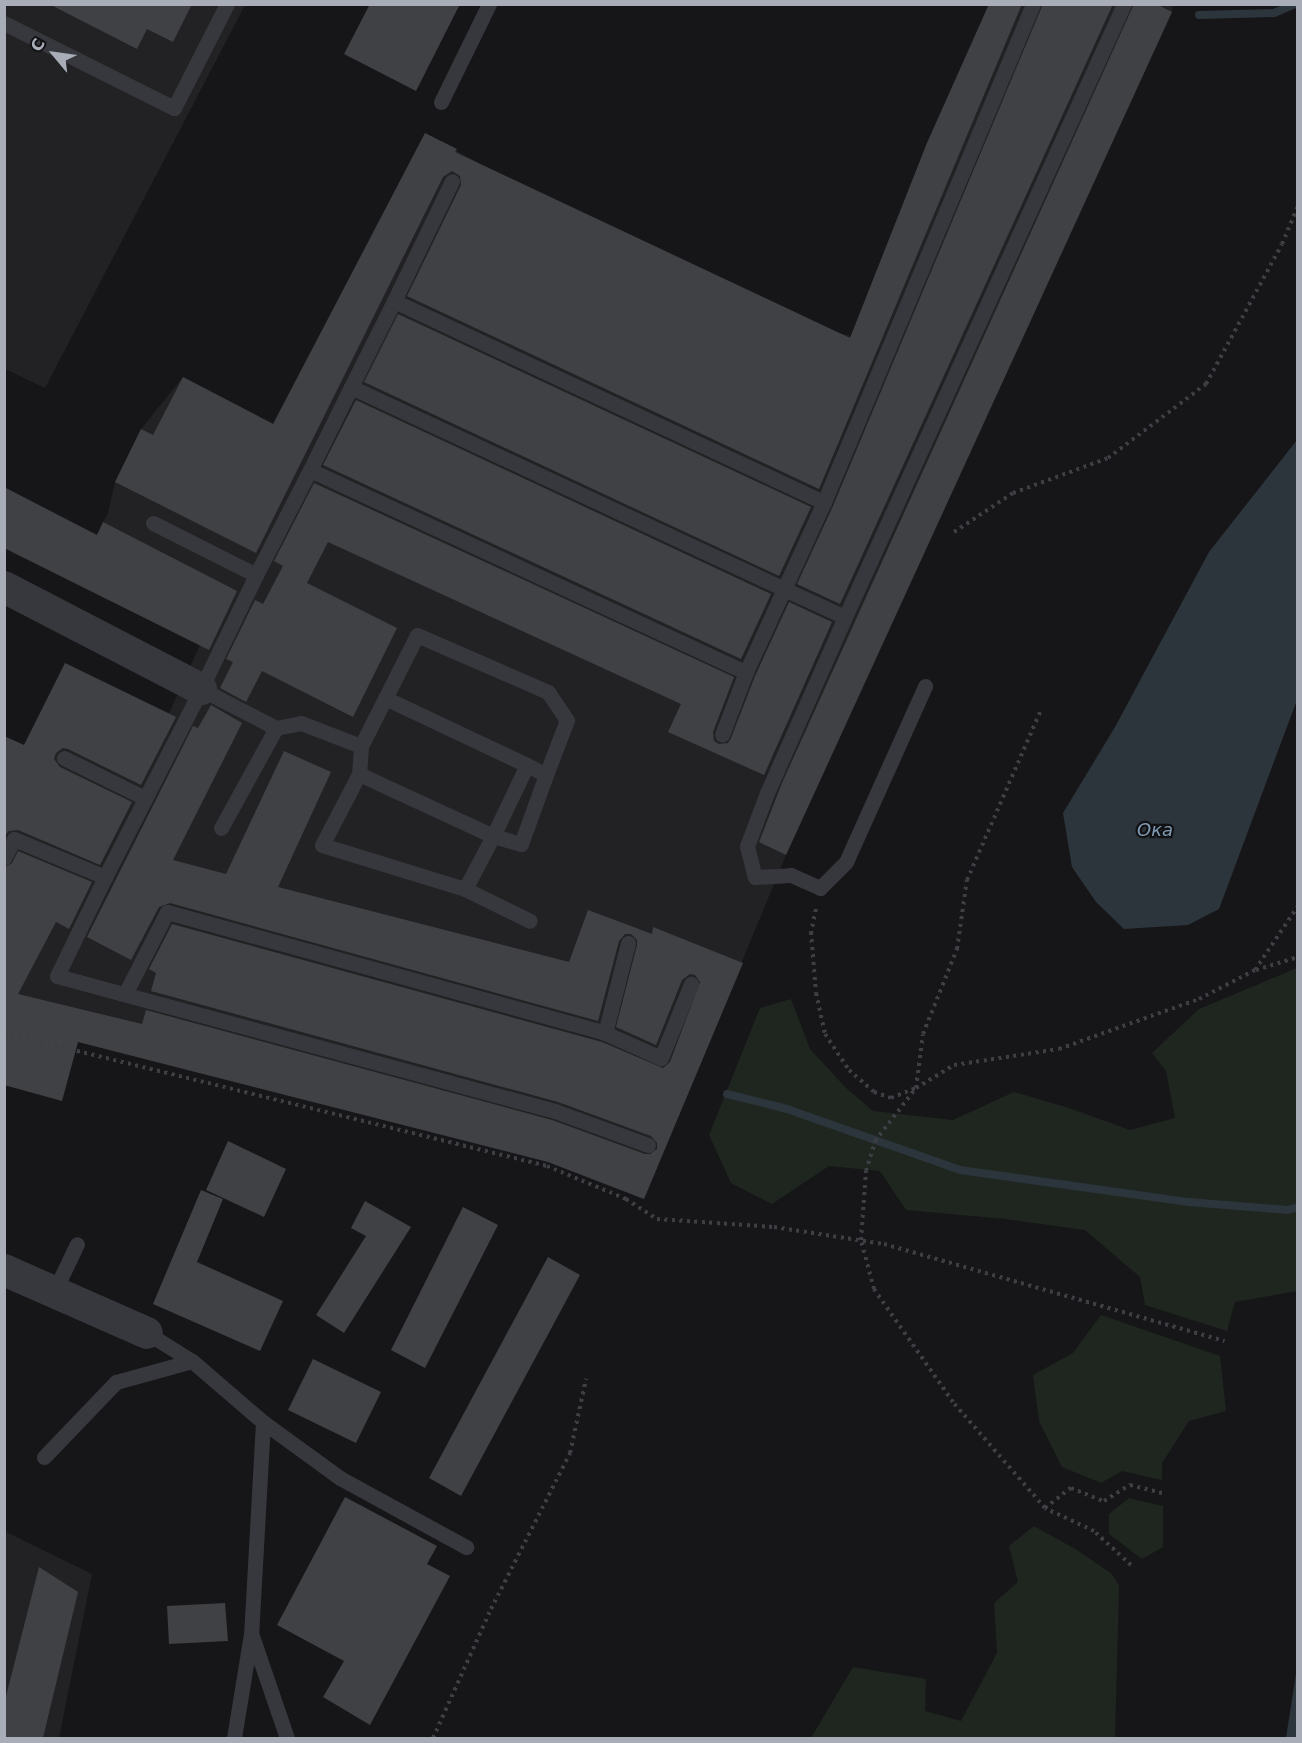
<!DOCTYPE html>
<meta charset="utf-8">
<style>
body{margin:0}
#map{position:relative;width:1302px;height:1743px;overflow:hidden;background:#161618;font-family:"DejaVu Sans",sans-serif}
div>[style]{position:absolute}
.built>*{inset:0;background:#222225}
.green>*{inset:0;background:#1e261f}
.water>*{inset:0;background:#2c353c}
.stream>*{height:8px;margin:-4px;padding:0 4px;transform-origin:4px;border-radius:4px;background:#2c353c}
.building>*{inset:0;background:#404145}
.path>*{height:4px;margin-top:-2px;transform-origin:0;background:repeating-linear-gradient(90deg,#3d3f44 0 3px,transparent 0 7.5px)}
.service>*{height:15px;margin:-7.5px;padding:0 7.5px;transform-origin:7.5px;border-radius:7.5px;background:#37383d}
.minor>*{height:32px;margin:-16px;padding:0 16px;transform-origin:16px;border-radius:16px;background:#37383d}
span{translate:-50% -50%;white-space:nowrap;text-align:center;line-height:1.15;-webkit-text-stroke:4.5px #111113;paint-order:stroke}
.water-label{font-size:18px;color:#7f9bb3;font-style:italic}
.frame{position:absolute;inset:0;border:6px solid #a8adb8;pointer-events:none}
.north{position:absolute;left:24px;top:24px;width:60px;height:60px;-webkit-text-stroke:4px #111113;paint-order:stroke;rotate:299deg;font-size:16px;font-weight:700;line-height:24px;text-align:center;color:#a8adb8}
.north::after{content:'';display:block;margin:auto;width:21px;height:27px;background:#a8adb8;clip-path:polygon(50% 0,100% 100%,50% 72%,0 100%)}
</style>
<div id="map">
<div class="built">
<div style="clip-path:polygon(4px 5px,245px 5px,45px 388px,5px 369px)"></div>
<div style="clip-path:polygon(989px 5px,1173px 5px,1172px 12px,786px 855px,644px 1199px,548px 1162px,5px 1023px,4px 736px,24px 745px,65px 663px,169px 713px,200px 645px,73px 580px,108px 513px,115px 482px,141px 429px,183px 377px,274px 424px,425px 133px,487px 168px,455px 236px,851px 336px,927px 143px)"></div>
<div style="clip-path:polygon(4px 1531px,92px 1574px,59px 1738px,5px 1738px)"></div>
</div>
<div class="green">
<div style="clip-path:polygon(1297px 968px,1297px 1291px,1235px 1302px,1227px 1331px,1145px 1305px,1140px 1277px,1085px 1230px,1006px 1219px,906px 1210px,880px 1171px,829px 1166px,772px 1204px,731px 1183px,709px 1135px,760px 1008px,791px 999px,810px 1049px,845px 1087px,873px 1111px,953px 1120px,1014px 1092px,1069px 1108px,1130px 1130px,1175px 1118px,1166px 1071px,1152px 1053px,1199px 1009px)"></div>
<div style="clip-path:polygon(1101px 1315px,1220px 1356px,1226px 1411px,1189px 1421px,1162px 1463px,1162px 1480px,1122px 1471px,1101px 1483px,1062px 1467px,1039px 1421px,1033px 1375px,1073px 1353px)"></div>
<div style="clip-path:polygon(1129px 1498px,1163px 1506px,1163px 1547px,1142px 1559px,1109px 1534px,1109px 1514px)"></div>
<div style="clip-path:polygon(1034px 1526px,1077px 1550px,1112px 1574px,1119px 1586px,1115px 1738px,811px 1738px,853px 1667px,926px 1679px,925px 1711px,961px 1721px,997px 1653px,994px 1603px,1018px 1582px,1009px 1546px)"></div>
</div>
<div class="water">
<div style="clip-path:polygon(1297px 440px,1297px 700px,1219px 909px,1188px 925px,1124px 929px,1096px 902px,1072px 867px,1063px 813px,1115px 727px,1209px 552px)"></div>
<div style="clip-path:polygon(1297px 1667px,1297px 1738px,1286px 1738px)"></div>
</div>
<div class="stream">
<div style="left:1199px;top:15px;width:75px;rotate:-1.5deg"></div>
<div style="left:1274px;top:13px;width:23px;rotate:-23deg"></div>
<div style="left:727px;top:1094px;width:62px;rotate:14deg"></div>
<div style="left:787px;top:1109px;width:183px;rotate:19.4deg"></div>
<div style="left:960px;top:1170px;width:231px;rotate:8deg"></div>
<div style="left:1189px;top:1202px;width:99px;rotate:4.6deg"></div>
<div style="left:1288px;top:1210px;width:10px;rotate:-17deg"></div>
</div>
<div class="building">
<div style="clip-path:polygon(49px 4px,192px 4px,173px 42px,147px 29px,137px 49px)"></div>
<div style="clip-path:polygon(370px 4px,460px 4px,416px 91px,344px 54px)"></div>
<div style="clip-path:polygon(989px 4px,1022px 4px,819px 489px,407px 296px,461px 185px,460px 176px,452px 171px,443px 177px,256px 553px,115px 482px,141px 429px,153px 435px,183px 377px,273px 424px,425px 133px,457px 149px,455px 152px,850px 338px,927px 143px)"></div>
<div style="clip-path:polygon(1043px 4px,1113px 4px,840px 604px,797px 584px,833px 506px)"></div>
<div style="clip-path:polygon(1134px 4px,1156px 4px,1172px 12px,786px 855px,759px 842px,782px 783px)"></div>
<div style="clip-path:polygon(398px 314px,811px 507px,779px 576px,364px 382px)"></div>
<div style="clip-path:polygon(356px 400px,771px 594px,741px 659px,323px 465px)"></div>
<div style="clip-path:polygon(314px 483px,734px 677px,713px 732px,714px 741px,719px 744px,728px 743px,731px 738px,755px 676px,789px 602px,832px 622px,764px 775px,668px 732px,681px 704px,328px 542px,307px 583px,397px 628px,353px 717px,262px 671px,246px 702px,220px 688px,233px 662px,226px 659px,255px 600px,263px 604px,283px 566px,274px 561px)"></div>
<div style="clip-path:polygon(4px 487px,97px 535px,103px 522px,237px 591px,209px 650px,4px 548px)"></div>
<div style="clip-path:polygon(65px 663px,176px 717px,141px 785px,68px 749px,63px 748px,56px 753px,54px 759px,60px 767px,132px 802px,100px 865px,18px 830px,9px 831px,4px 836px,4px 736px,24px 745px)"></div>
<div style="clip-path:polygon(211px 705px,242px 723px,173px 860px,226px 874px,284px 751px,331px 772px,278px 887px,569px 962px,588px 910px,652px 934px,653px 927px,743px 963px,644px 1199px,548px 1162px,78px 1042px,62px 1101px,4px 1085px,4px 868px,12px 863px,18px 851px,92px 882px,69px 929px,56px 922px,18px 994px,142px 1024px,146px 1010px,552px 1120px,645px 1154px,650px 1154px,657px 1149px,657px 1143px,651px 1136px,558px 1102px,151px 991px,156px 973px,149px 969px,172px 924px,602px 1042px,663px 1068px,670px 1062px,700px 982px,695px 975px,690px 974px,682px 980px,656px 1045px,616px 1027px,637px 945px,637px 940px,631px 934px,625px 934px,619px 941px,598px 1021px,170px 903px,159px 907px,131px 960px,87px 937px,193px 726px,198px 728px)"></div>
<div style="clip-path:polygon(228px 1141px,286px 1169px,264px 1217px,206px 1190px)"></div>
<div style="clip-path:polygon(201px 1190px,223px 1199px,197px 1262px,283px 1301px,260px 1351px,153px 1304px)"></div>
<div style="clip-path:polygon(365px 1201px,411px 1227px,344px 1333px,316px 1315px,366px 1236px,351px 1228px)"></div>
<div style="clip-path:polygon(463px 1207px,498px 1225px,425px 1368px,391px 1350px)"></div>
<div style="clip-path:polygon(548px 1257px,580px 1275px,461px 1496px,429px 1478px)"></div>
<div style="clip-path:polygon(313px 1359px,381px 1392px,356px 1443px,288px 1410px)"></div>
<div style="clip-path:polygon(345px 1497px,437px 1546px,427px 1564px,450px 1576px,370px 1725px,323px 1697px,344px 1661px,277px 1625px)"></div>
<div style="clip-path:polygon(39px 1567px,78px 1592px,43px 1738px,4px 1738px,4px 1704px)"></div>
<div style="clip-path:polygon(225px 1603px,228px 1641px,169px 1644px,167px 1606px)"></div>
</div>
<div class="path">
<div style="left:954px;top:532px;width:71px;rotate:-33.5deg"></div>
<div style="left:1013px;top:493px;width:101px;rotate:-20.2deg"></div>
<div style="left:1108px;top:458px;width:123px;rotate:-37.1deg"></div>
<div style="left:1206px;top:384px;width:159px;rotate:-61.5deg"></div>
<div style="left:1282px;top:244px;width:41px;rotate:-67.2deg"></div>
<div style="left:816px;top:909px;width:24px;rotate:102deg"></div>
<div style="left:811px;top:932px;width:61px;rotate:85.3deg"></div>
<div style="left:816px;top:993px;width:42px;rotate:77.6deg"></div>
<div style="left:825px;top:1034px;width:43px;rotate:56.3deg"></div>
<div style="left:849px;top:1070px;width:33px;rotate:41deg"></div>
<div style="left:874px;top:1092px;width:18px;rotate:19deg"></div>
<div style="left:891px;top:1098px;width:27px;rotate:-22deg"></div>
<div style="left:916px;top:1088px;width:54px;rotate:-82.6deg"></div>
<div style="left:923px;top:1034px;width:92px;rotate:-68.2deg"></div>
<div style="left:957px;top:949px;width:70px;rotate:-81.8deg"></div>
<div style="left:967px;top:880px;width:185px;rotate:-66.5deg"></div>
<div style="left:1256px;top:970px;width:44px;rotate:-17.2deg"></div>
<div style="left:4px;top:1033px;width:559px;rotate:13.76deg"></div>
<div style="left:547px;top:1166px;width:86px;rotate:22.7deg"></div>
<div style="left:626px;top:1199px;width:37px;rotate:33deg"></div>
<div style="left:657px;top:1219px;width:117px;rotate:3.9deg"></div>
<div style="left:774px;top:1227px;width:111px;rotate:8.8deg"></div>
<div style="left:884px;top:1244px;width:354px;rotate:15.9deg"></div>
<div style="left:1045px;top:1508px;width:33px;rotate:-38deg"></div>
<div style="left:1071px;top:1488px;width:35px;rotate:22deg"></div>
<div style="left:1104px;top:1501px;width:31px;rotate:-32deg"></div>
<div style="left:1130px;top:1485px;width:33px;rotate:14deg"></div>
<div style="left:1131px;top:1565px;width:50px;rotate:-137.4deg"></div>
<div style="left:1094px;top:1531px;width:54px;rotate:-154.9deg"></div>
<div style="left:1045px;top:1508px;width:140px;rotate:-131deg"></div>
<div style="left:953px;top:1402px;width:138px;rotate:-125deg"></div>
<div style="left:874px;top:1289px;width:51px;rotate:-104.9deg"></div>
<div style="left:861px;top:1240px;width:69px;rotate:-85.9deg"></div>
<div style="left:866px;top:1171px;width:31px;rotate:-73deg"></div>
<div style="left:875px;top:1141px;width:67px;rotate:-52.3deg"></div>
<div style="left:916px;top:1088px;width:44px;rotate:-31.2deg"></div>
<div style="left:954px;top:1065px;width:106px;rotate:-8.7deg"></div>
<div style="left:1059px;top:1049px;width:149px;rotate:-19.7deg"></div>
<div style="left:1199px;top:999px;width:63px;rotate:-27.4deg"></div>
<div style="left:1255px;top:970px;width:77px;rotate:-56.1deg"></div>
<div style="left:433px;top:1738px;width:141px;rotate:-65.8deg"></div>
<div style="left:491px;top:1609px;width:175px;rotate:-63.1deg"></div>
<div style="left:570px;top:1453px;width:76px;rotate:-77.8deg"></div>
</div>
<div class="service">
<div style="left:4px;top:23px;width:190px;rotate:26.6deg"></div>
<div style="left:174px;top:108px;width:117px;rotate:-63deg"></div>
<div style="left:441px;top:102px;width:109px;rotate:-63.9deg"></div>
<div style="left:394px;top:301px;width:133px;rotate:-64.2deg"></div>
<div style="left:351px;top:387px;width:96px;rotate:-63.4deg"></div>
<div style="left:394px;top:301px;width:475px;rotate:25.1deg"></div>
<div style="left:310px;top:470px;width:93px;rotate:-63.7deg"></div>
<div style="left:351px;top:387px;width:478px;rotate:25deg"></div>
<div style="left:784px;top:589px;width:96px;rotate:-65.3deg"></div>
<div style="left:824px;top:502px;width:540px;rotate:-67.23deg"></div>
<div style="left:153px;top:523px;width:115px;rotate:26.8deg"></div>
<div style="left:256px;top:575px;width:127px;rotate:115.8deg"></div>
<div style="left:256px;top:575px;width:118px;rotate:-62.8deg"></div>
<div style="left:310px;top:470px;width:481px;rotate:24.9deg"></div>
<div style="left:746px;top:672px;width:67px;rotate:110.9deg"></div>
<div style="left:845px;top:617px;width:674px;rotate:-65.53deg"></div>
<div style="left:746px;top:672px;width:91px;rotate:-65.4deg"></div>
<div style="left:784px;top:589px;width:67px;rotate:24.7deg"></div>
<div style="left:845px;top:617px;width:193px;rotate:113.9deg"></div>
<div style="left:767px;top:793px;width:57px;rotate:110.7deg"></div>
<div style="left:747px;top:846px;width:32px;rotate:76deg"></div>
<div style="left:755px;top:877px;width:36px;rotate:-3deg"></div>
<div style="left:791px;top:875px;width:32px;rotate:24deg"></div>
<div style="left:820px;top:888px;width:37px;rotate:-45deg"></div>
<div style="left:846px;top:862px;width:193px;rotate:-65.8deg"></div>
<div style="left:385px;top:698px;width:157px;rotate:25.3deg"></div>
<div style="left:276px;top:728px;width:25px;rotate:-11deg"></div>
<div style="left:301px;top:723px;width:64px;rotate:21deg"></div>
<div style="left:361px;top:746px;width:28px;rotate:94deg"></div>
<div style="left:359px;top:774px;width:80px;rotate:117.5deg"></div>
<div style="left:322px;top:845px;width:150px;rotate:17.1deg"></div>
<div style="left:465px;top:889px;width:72px;rotate:26.2deg"></div>
<div style="left:361px;top:746px;width:124px;rotate:-63.2deg"></div>
<div style="left:417px;top:635px;width:143px;rotate:23.5deg"></div>
<div style="left:548px;top:692px;width:34px;rotate:56deg"></div>
<div style="left:567px;top:720px;width:59px;rotate:110.9deg"></div>
<div style="left:64px;top:758px;width:90px;rotate:26.3deg"></div>
<div style="left:359px;top:774px;width:148px;rotate:24.8deg"></div>
<div style="left:493px;top:836px;width:29px;rotate:16deg"></div>
<div style="left:521px;top:844px;width:73px;rotate:-70.1deg"></div>
<div style="left:546px;top:775px;width:21px;rotate:-152deg"></div>
<div style="left:527px;top:765px;width:79px;rotate:115.6deg"></div>
<div style="left:493px;top:836px;width:60px;rotate:117.8deg"></div>
<div style="left:4px;top:858px;width:21px;rotate:-62deg"></div>
<div style="left:14px;top:839px;width:99px;rotate:22.7deg"></div>
<div style="left:105px;top:877px;width:110px;rotate:115.9deg"></div>
<div style="left:57px;top:976px;width:516px;rotate:15.17deg"></div>
<div style="left:555px;top:1111px;width:99px;rotate:20.1deg"></div>
<div style="left:105px;top:877px;width:211px;rotate:-62.9deg"></div>
<div style="left:201px;top:689px;width:85px;rotate:27.5deg"></div>
<div style="left:276px;top:728px;width:114px;rotate:118.8deg"></div>
<div style="left:628px;top:943px;width:93px;rotate:104.3deg"></div>
<div style="left:605px;top:1033px;width:61px;rotate:24.1deg"></div>
<div style="left:661px;top:1058px;width:80px;rotate:-67.9deg"></div>
<div style="left:125px;top:994px;width:92px;rotate:-62.9deg"></div>
<div style="left:167px;top:912px;width:454px;rotate:15.4deg"></div>
<div style="left:54px;top:1292px;width:53px;rotate:-64.4deg"></div>
<div style="left:147px;top:1333px;width:53px;rotate:31.9deg"></div>
<div style="left:192px;top:1361px;width:94px;rotate:40.7deg"></div>
<div style="left:263px;top:1422px;width:212px;rotate:93.2deg"></div>
<div style="left:251px;top:1634px;width:105px;rotate:99.3deg"></div>
<div style="left:263px;top:1422px;width:95px;rotate:36deg"></div>
<div style="left:340px;top:1478px;width:144px;rotate:28.7deg"></div>
<div style="left:44px;top:1457px;width:104px;rotate:-46.2deg"></div>
<div style="left:116px;top:1382px;width:79px;rotate:-15.4deg"></div>
<div style="left:252px;top:1636px;width:108px;rotate:71.1deg"></div>
</div>
<div class="minor">
<div style="left:4px;top:587px;width:222px;rotate:27.4deg"></div>
<div style="left:4px;top:1270px;width:156px;rotate:23.8deg"></div>
</div>
<div class="water-label">
<span style="left:1155px;top:830px">Ока</span>
</div>
<div class="frame"></div>
<div class="north">С</div>
</div>
